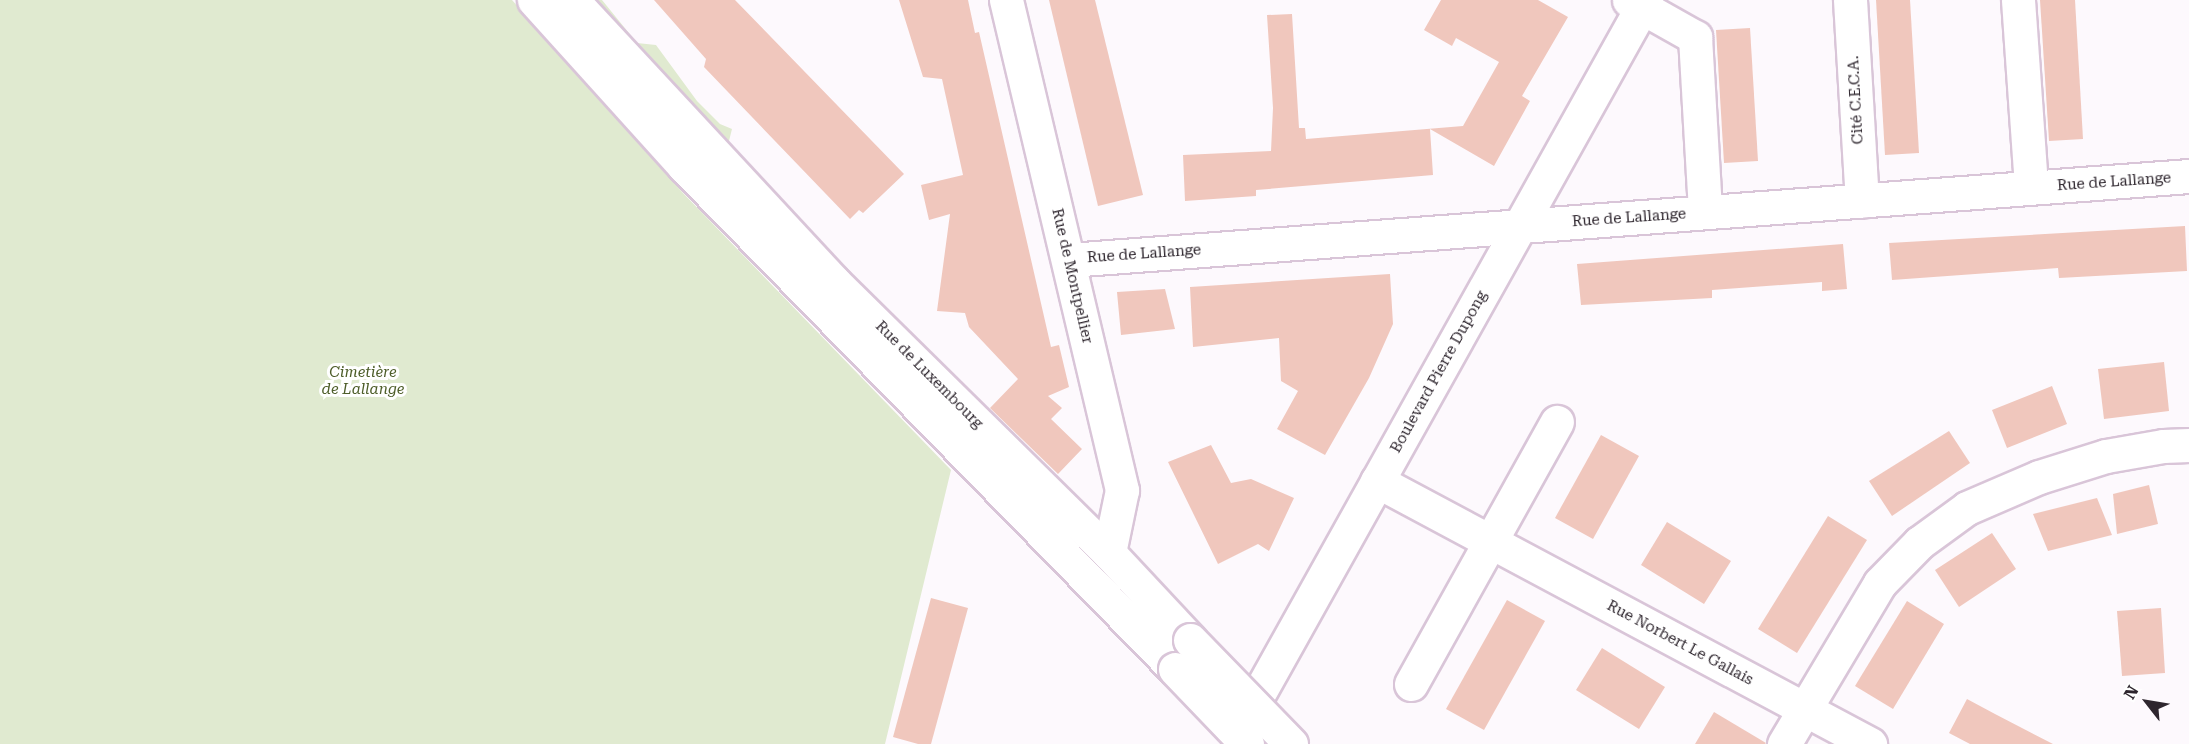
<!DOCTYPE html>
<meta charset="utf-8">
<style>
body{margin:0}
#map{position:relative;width:2189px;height:744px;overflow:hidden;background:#fdf9fd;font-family:"Roboto Serif",serif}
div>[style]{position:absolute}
.green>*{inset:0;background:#e0ead0}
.building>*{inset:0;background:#f0c7bd}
.roads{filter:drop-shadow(2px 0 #d9c5d8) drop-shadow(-2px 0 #d9c5d8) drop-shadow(0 2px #d9c5d8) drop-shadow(0 -2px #d9c5d8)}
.street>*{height:33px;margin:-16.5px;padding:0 16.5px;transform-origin:16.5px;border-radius:16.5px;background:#fff}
.primary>*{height:33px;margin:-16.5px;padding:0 16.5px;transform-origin:16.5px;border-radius:16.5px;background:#fff}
.bridges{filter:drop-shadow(2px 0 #d9c5d8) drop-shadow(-2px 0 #d9c5d8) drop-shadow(0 2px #d9c5d8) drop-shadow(0 -2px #d9c5d8)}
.primary-bridge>*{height:33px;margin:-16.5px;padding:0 16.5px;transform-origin:16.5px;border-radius:16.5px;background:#fff}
span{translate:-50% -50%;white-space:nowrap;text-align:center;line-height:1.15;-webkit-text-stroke:6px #fff;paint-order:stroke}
.street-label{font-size:15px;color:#2e262e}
.park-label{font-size:15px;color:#4d5d29;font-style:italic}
.north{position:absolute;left:2117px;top:672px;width:60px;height:60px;-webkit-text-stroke:4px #fff;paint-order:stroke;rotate:301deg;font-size:16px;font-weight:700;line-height:24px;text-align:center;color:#2e262e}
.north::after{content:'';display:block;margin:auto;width:21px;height:27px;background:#2e262e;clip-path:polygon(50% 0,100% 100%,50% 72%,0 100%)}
</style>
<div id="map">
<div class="green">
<div style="clip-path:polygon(0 0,512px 0,683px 193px,951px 470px,885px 744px,0 744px)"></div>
<div style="clip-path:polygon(572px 0,602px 0,637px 43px,656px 45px,697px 101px,720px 124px,732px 129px,723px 165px)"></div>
</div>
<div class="building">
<div style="clip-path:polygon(654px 0,735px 0,904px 174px,863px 213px,859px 210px,850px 219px,704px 67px,706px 59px)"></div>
<div style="clip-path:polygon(899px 0,968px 0,975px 33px,979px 32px,1051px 347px,1059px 345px,1069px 387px,1048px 396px,1062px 408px,1051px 419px,1082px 449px,1058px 474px,990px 408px,1018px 379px,969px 327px,965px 313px,937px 311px,950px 214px,929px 220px,921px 185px,963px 175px,942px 79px,923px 77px)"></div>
<div style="clip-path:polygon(1049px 0,1095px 0,1143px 195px,1098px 206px)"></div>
<div style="clip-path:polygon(1441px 0,1538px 0,1568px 17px,1522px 96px,1530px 101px,1494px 166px,1430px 129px,1433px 175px,1256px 190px,1256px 196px,1185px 201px,1183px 155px,1271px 151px,1273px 108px,1267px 15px,1292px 14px,1299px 128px,1305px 128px,1306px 139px,1463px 126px,1499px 62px,1456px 38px,1452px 46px,1424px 30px)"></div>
<div style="clip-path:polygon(1876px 0,1910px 0,1919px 153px,1885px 155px)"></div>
<div style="clip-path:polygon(2040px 0,2075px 0,2083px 139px,2049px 141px)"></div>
<div style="clip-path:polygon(1750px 28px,1758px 161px,1724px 163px,1716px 30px)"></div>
<div style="clip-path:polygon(2185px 226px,2187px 271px,2059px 278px,2058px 268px,1892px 280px,1889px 243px)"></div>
<div style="clip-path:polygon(1843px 244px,1847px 289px,1822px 291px,1822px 282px,1712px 290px,1712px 298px,1581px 305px,1577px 264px)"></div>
<div style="clip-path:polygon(1390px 274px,1393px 324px,1369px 378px,1325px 455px,1277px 429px,1298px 391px,1281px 381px,1279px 338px,1193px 347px,1190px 287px)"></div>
<div style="clip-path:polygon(1165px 289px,1175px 329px,1121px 335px,1117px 292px)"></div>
<div style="clip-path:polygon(2164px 362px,2169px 411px,2104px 419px,2098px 369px)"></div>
<div style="clip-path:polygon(2052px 386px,2067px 424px,2007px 448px,1992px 410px)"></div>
<div style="clip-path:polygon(1949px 431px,1970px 463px,1892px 516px,1869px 481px)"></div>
<div style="clip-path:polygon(1601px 435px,1639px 456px,1593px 539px,1555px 518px)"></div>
<div style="clip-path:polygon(1211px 445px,1231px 483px,1251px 479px,1294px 498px,1269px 551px,1258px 544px,1218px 564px,1168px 462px)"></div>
<div style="clip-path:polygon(2149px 485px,2158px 524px,2117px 534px,2113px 494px)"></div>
<div style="clip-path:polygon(2097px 498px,2112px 535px,2048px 551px,2033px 514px)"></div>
<div style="clip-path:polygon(1828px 516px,1867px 540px,1797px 653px,1758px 629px)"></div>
<div style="clip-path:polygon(1667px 522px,1731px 561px,1704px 604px,1641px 565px)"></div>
<div style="clip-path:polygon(1992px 533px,2016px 569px,1959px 607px,1935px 570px)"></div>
<div style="clip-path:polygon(931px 598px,968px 608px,931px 744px,918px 744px,893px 737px)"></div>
<div style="clip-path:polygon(1507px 600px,1545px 621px,1484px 730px,1446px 709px)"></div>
<div style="clip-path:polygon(1907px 601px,1944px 624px,1893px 709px,1855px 686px)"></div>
<div style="clip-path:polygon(2161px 608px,2165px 673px,2122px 676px,2117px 611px)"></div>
<div style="clip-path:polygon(1602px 648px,1665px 687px,1639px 729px,1576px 690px)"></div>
<div style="clip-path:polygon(1967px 699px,1995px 714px,2053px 744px,1970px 744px,1949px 733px)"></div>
<div style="clip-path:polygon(1714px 712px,1766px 743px,1765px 744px,1695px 744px)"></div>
</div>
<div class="roads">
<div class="street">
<div style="left:1006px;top:0;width:504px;rotate:76.68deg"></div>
<div style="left:1122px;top:490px;width:64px;rotate:101.7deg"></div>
<div style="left:1629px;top:0;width:76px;rotate:29.3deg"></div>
<div style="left:1695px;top:37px;width:175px;rotate:86.7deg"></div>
<div style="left:1850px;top:0;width:201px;rotate:86.6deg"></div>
<div style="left:2018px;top:0;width:188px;rotate:86deg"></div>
<div style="left:1069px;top:260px;width:1123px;rotate:-4.29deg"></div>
<div style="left:1377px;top:481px;width:559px;rotate:28.08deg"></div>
<div style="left:1411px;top:684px;width:300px;rotate:-60.9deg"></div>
<div style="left:1239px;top:729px;width:835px;rotate:-60.83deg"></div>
<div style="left:1784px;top:744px;width:187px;rotate:-59.2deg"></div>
<div style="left:1880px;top:583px;width:56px;rotate:-45.7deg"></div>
<div style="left:1919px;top:543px;width:59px;rotate:-36.1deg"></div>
<div style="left:1967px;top:508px;width:78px;rotate:-23.3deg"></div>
<div style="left:2039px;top:477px;width:70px;rotate:-17.4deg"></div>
<div style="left:2106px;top:456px;width:58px;rotate:-10deg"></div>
<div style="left:2163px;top:446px;width:26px;rotate:-2deg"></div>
</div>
<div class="primary">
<div style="left:534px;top:0;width:224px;rotate:47.9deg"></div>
<div style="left:684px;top:166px;width:703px;rotate:45.69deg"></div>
<div style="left:572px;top:0;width:385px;rotate:47.1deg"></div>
<div style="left:834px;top:282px;width:386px;rotate:44.6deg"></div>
<div style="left:1109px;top:553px;width:119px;rotate:47deg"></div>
</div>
</div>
<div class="bridges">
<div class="primary-bridge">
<div style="left:1190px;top:640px;width:145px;rotate:45.8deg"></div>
<div style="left:1175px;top:669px;width:104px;rotate:46.2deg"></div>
</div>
</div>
<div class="street-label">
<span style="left:1856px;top:100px;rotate:-93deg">Cité C.E.C.A.</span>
<span style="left:2114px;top:182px;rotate:-4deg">Rue de Lallange</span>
<span style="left:1629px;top:218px;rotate:-4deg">Rue de Lallange</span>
<span style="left:1144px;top:254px;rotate:-4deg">Rue de Lallange</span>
<span style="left:1072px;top:276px;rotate:77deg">Rue de Montpellier</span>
<span style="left:1439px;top:372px;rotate:-61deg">Boulevard Pierre Dupong</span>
<span style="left:929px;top:375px;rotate:45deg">Rue de Luxembourg</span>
<span style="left:1680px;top:643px;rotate:28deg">Rue Norbert Le Gallais</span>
</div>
<div class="park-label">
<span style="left:363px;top:381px">Cimetière<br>de Lallange</span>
</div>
<div class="north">N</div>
</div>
